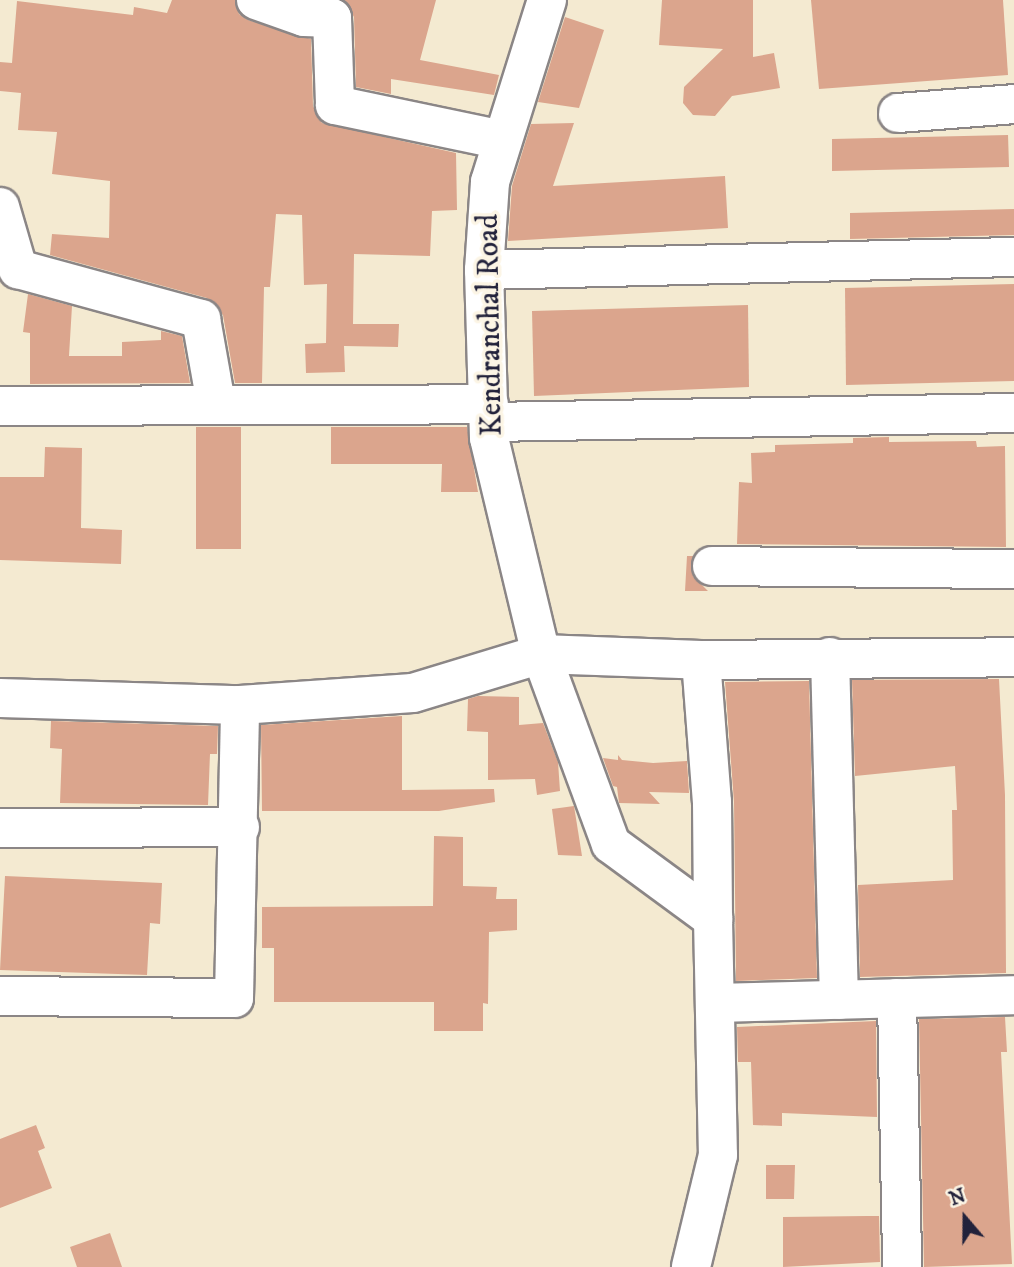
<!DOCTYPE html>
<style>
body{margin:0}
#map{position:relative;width:1014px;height:1267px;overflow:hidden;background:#f4ead1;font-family:"IM FELL DW Pica",serif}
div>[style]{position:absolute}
.building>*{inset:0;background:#dba58d}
.roads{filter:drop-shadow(2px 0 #8b8686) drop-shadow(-2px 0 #8b8686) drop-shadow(0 2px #8b8686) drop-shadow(0 -2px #8b8686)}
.minor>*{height:38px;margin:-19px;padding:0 19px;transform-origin:19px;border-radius:19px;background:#fff}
span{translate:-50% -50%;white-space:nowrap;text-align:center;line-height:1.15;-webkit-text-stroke:7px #fcf5e5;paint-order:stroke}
.street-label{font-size:30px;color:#22223b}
.north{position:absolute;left:930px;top:1183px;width:70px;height:70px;-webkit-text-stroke:5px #fcf5e5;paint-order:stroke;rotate:340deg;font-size:19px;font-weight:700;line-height:28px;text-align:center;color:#22223b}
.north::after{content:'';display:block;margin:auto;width:24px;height:32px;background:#22223b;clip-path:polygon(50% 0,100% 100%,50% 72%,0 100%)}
</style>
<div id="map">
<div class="building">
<div style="clip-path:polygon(172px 0,235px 0,239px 14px,248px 20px,311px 39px,313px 106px,322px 123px,456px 153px,457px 210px,432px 211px,430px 256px,354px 254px,353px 324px,399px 324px,398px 347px,344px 346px,345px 372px,306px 373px,305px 344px,326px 343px,327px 284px,304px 285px,302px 215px,276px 214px,270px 287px,264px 287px,262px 383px,235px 383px,223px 315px,207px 298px,50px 255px,52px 234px,109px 238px,110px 181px,52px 174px,57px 132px,18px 130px,21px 93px,0 91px,0 62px,12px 63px,17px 1px,133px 15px,134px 7px,167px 13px)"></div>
<div style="clip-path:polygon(344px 0,436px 0,420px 60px,499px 75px,494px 95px,391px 79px,391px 94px,356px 87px,354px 17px)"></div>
<div style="clip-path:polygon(662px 0,753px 0,753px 57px,774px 53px,780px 88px,732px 96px,715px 116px,693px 115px,683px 103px,684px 87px,723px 49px,659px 45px)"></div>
<div style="clip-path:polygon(811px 0,1003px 0,1008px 75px,819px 89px)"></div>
<div style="clip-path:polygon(565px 17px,604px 30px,579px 108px,538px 102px)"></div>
<div style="clip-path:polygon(574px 123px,553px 186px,725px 176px,728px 228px,508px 241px,512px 186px,531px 124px)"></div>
<div style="clip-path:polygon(1008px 135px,1009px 167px,832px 171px,832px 139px)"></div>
<div style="clip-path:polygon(1014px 209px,1014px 235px,850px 239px,850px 213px)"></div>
<div style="clip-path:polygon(1014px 284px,1014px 381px,846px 385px,845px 288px)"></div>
<div style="clip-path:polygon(28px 294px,72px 306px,69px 356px,122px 356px,122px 342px,161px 340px,161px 331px,182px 336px,190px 383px,30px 384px,30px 333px,23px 332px)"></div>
<div style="clip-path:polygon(748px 305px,749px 387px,534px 396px,532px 311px)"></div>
<div style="clip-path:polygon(196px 427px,241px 427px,241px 549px,196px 549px)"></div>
<div style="clip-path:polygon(331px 427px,467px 427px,478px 492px,441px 492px,442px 464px,331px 464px)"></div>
<div style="clip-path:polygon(889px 437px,889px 442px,976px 441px,977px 447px,1005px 446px,1006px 547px,737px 544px,739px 482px,752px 483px,751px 453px,775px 452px,775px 445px,853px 443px,853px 438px)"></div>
<div style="clip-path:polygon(45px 447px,82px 448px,81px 528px,122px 530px,121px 564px,0 560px,0 477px,44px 477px)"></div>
<div style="clip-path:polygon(687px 556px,693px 556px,693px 576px,708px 591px,685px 591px)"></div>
<div style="clip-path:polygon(999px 679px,1005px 795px,1006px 973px,860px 977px,858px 885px,953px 880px,952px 810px,957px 810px,955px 766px,855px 776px,852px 680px)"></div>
<div style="clip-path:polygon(809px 681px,817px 978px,736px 981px,734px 802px,725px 682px)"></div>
<div style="clip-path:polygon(478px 696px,519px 697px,519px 725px,543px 723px,558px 762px,560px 791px,537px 795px,535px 779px,488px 780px,488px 732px,467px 731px,468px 699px)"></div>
<div style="clip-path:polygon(402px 716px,402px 790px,494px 789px,495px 802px,439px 811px,262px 811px,261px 725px)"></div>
<div style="clip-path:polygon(51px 721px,218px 726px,217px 754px,210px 754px,208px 805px,60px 803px,62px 749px,50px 748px)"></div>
<div style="clip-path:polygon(618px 755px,622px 760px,653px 763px,687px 761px,689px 793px,649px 792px,660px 804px,619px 803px,617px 787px,613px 786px,603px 758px,618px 760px)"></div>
<div style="clip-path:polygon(574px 806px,582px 856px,558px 855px,552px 809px)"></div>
<div style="clip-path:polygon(434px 836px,463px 837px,463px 886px,497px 887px,496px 899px,517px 899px,517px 930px,489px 932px,488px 1004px,483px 1003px,483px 1031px,434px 1031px,434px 1002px,274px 1002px,274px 948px,262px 948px,262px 907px,433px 906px)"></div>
<div style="clip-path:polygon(5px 876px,162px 883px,160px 924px,150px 923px,147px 975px,0 970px)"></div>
<div style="clip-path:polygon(1005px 1017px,1007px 1052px,1001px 1052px,1012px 1264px,924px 1267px,919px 1019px)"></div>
<div style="clip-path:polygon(876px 1021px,877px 1117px,782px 1113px,782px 1126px,753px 1125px,751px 1062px,738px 1062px,737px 1027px)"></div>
<div style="clip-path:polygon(36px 1125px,45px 1148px,38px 1151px,52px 1188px,0 1208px,0 1139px)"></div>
<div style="clip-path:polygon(766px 1165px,795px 1165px,794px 1199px,766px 1199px)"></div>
<div style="clip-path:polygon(867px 1216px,879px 1216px,880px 1262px,783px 1267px,783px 1217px)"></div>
<div style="clip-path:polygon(110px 1233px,122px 1267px,77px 1267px,70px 1247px)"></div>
</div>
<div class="roads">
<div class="minor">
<div style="left:256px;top:0;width:51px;rotate:19.5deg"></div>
<div style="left:304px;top:17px;width:28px;rotate:2deg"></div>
<div style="left:332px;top:18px;width:87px;rotate:88deg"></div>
<div style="left:335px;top:105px;width:171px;rotate:11.8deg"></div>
<div style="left:547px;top:0;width:191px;rotate:107.4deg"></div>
<div style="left:490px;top:182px;width:88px;rotate:93.9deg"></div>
<div style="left:484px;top:270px;width:168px;rotate:88.3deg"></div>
<div style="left:489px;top:438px;width:222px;rotate:76.5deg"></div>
<div style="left:541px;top:654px;width:202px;rotate:69.8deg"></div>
<div style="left:611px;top:844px;width:127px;rotate:36.3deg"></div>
<div style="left:713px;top:919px;width:236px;rotate:88.8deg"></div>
<div style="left:718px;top:1155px;width:115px;rotate:103.6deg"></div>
<div style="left:898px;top:113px;width:116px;rotate:-4.4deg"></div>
<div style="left:0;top:207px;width:65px;rotate:73.8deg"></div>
<div style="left:18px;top:269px;width:190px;rotate:15.3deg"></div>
<div style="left:201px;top:319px;width:85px;rotate:79.9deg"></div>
<div style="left:484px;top:270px;width:530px;rotate:-1.41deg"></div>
<div style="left:0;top:406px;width:489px;rotate:-0.2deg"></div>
<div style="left:489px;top:422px;width:525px;rotate:-0.98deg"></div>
<div style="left:712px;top:566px;width:302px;rotate:0.6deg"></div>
<div style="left:830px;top:657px;width:343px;rotate:88.5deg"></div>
<div style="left:701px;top:660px;width:142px;rotate:85.6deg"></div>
<div style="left:712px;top:802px;width:117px;rotate:89.5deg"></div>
<div style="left:0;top:698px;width:240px;rotate:1.7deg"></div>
<div style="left:240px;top:705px;width:173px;rotate:-4deg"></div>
<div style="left:413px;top:693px;width:134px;rotate:-16.9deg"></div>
<div style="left:541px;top:654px;width:160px;rotate:2.1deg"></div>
<div style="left:701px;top:660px;width:313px;rotate:-0.5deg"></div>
<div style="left:0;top:828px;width:240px;rotate:-0.2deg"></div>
<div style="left:0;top:996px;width:234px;rotate:0.5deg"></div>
<div style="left:234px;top:998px;width:293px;rotate:-88.8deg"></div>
<div style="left:897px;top:998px;width:269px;rotate:88.9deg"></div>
<div style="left:716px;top:1003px;width:298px;rotate:-1.5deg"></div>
</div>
</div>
<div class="street-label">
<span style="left:491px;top:325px;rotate:-91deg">Kendranchal Road</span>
</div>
<div class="north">N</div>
</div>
